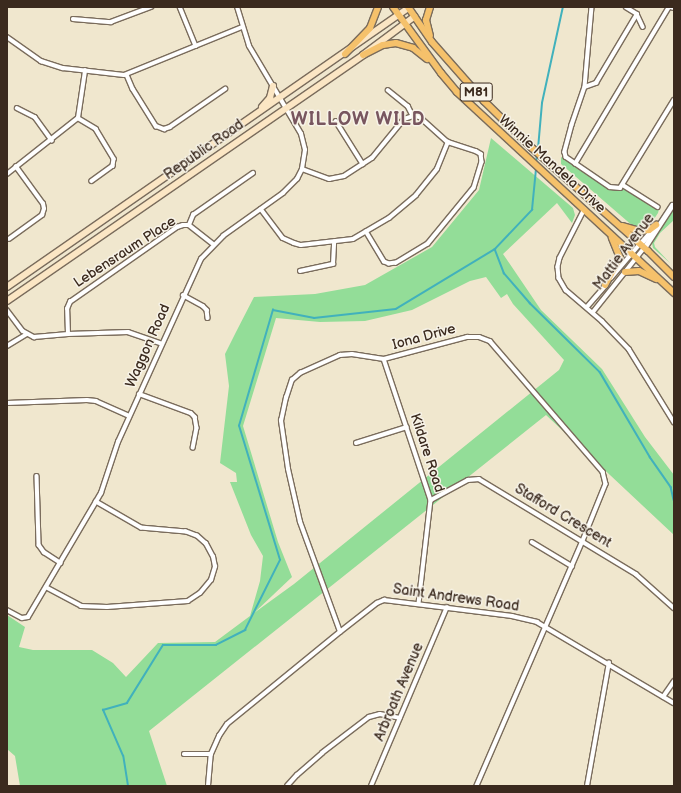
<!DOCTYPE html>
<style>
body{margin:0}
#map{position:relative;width:681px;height:793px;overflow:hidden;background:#f0e7ce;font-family:"Balsamiq Sans",sans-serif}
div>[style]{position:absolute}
.green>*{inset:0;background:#93dd98}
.stream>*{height:1.5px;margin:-0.75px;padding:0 0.75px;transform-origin:0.75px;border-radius:0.75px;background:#41b1bc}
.roads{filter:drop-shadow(1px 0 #7a6c5c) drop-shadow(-1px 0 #7a6c5c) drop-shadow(0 1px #7a6c5c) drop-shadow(0 -1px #7a6c5c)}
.minor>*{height:3.5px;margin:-1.75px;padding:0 1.75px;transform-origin:1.75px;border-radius:1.75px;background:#fff}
.tertiary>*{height:4.5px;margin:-2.25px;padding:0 2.25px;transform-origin:2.25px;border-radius:2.25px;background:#fff}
.secondary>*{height:5.5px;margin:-2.75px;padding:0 2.75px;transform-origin:2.75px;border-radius:2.75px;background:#fbe6c4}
.primary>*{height:6px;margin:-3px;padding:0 3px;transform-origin:3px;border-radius:3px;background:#f5c16b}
span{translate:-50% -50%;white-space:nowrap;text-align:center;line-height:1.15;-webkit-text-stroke:3px #f7f3e8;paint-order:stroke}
.shield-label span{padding:1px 3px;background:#f7f3e8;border:1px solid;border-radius:3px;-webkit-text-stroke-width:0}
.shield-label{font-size:13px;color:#3b2a1e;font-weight:700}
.street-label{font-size:14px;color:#3b2a1e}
.district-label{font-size:18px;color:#78565f;font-weight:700;letter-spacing:1px}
.frame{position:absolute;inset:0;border:8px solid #3b2a1e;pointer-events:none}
</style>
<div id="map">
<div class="green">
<div style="clip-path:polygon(evenodd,491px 138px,573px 208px,575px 215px,572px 223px,557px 203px,503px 254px,541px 310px,602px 369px,645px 437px,674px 475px,674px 535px,546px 415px,149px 731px,167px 786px,20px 786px,15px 756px,7px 749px,7px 615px,25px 627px,19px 647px,33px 650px,92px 650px,113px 663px,126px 677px,158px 643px,215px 642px,250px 616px,260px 581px,263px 556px,251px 535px,230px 482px,237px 482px,236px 473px,220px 463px,229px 386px,225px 354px,236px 332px,254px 297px,315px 294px,365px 285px,432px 247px,479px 190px,491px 138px,486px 277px,501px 298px,507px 294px,513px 304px,564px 360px,559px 370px,294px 584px,254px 613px,292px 577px,278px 542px,243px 426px,276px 318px,320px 322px,365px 321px,412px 310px,470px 281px,486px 277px)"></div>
<div style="clip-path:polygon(561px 157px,611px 189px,616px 190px,625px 187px,659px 209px,658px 213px,652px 222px,645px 227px,634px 227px,561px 164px)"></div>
<div style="clip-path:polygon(672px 210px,674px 210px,674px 220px,660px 233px,654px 243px,655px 247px,670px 263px,653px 248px,652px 243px)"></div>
</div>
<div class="stream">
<div style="left:538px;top:149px;width:46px;rotate:-85deg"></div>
<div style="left:542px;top:103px;width:98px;rotate:-77.7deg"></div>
<div style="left:536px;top:163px;width:8px;rotate:-83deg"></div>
<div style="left:495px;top:249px;width:26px;rotate:69deg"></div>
<div style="left:504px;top:273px;width:40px;rotate:49deg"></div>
<div style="left:530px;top:303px;width:98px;rotate:44.6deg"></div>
<div style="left:600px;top:372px;width:99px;rotate:59.5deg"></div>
<div style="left:650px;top:457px;width:37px;rotate:55deg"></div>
<div style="left:671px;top:487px;width:13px;rotate:77deg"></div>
<div style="left:128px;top:786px;width:30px;rotate:-99deg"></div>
<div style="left:123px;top:756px;width:50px;rotate:-113.5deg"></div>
<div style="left:103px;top:710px;width:25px;rotate:-16deg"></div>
<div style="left:127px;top:703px;width:68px;rotate:-58.2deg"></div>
<div style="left:163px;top:645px;width:53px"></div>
<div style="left:216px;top:645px;width:33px;rotate:-27deg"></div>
<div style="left:245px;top:630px;width:78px;rotate:-63.4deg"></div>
<div style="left:280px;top:560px;width:140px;rotate:-107deg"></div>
<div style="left:239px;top:426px;width:121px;rotate:-73.7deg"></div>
<div style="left:273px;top:310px;width:42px;rotate:11deg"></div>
<div style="left:314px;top:318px;width:82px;rotate:-6.3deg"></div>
<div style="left:396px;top:309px;width:116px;rotate:-31.2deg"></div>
<div style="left:495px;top:249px;width:54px;rotate:-46.5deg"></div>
<div style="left:532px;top:210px;width:41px;rotate:-84.4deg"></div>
</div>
<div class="roads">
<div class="minor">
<div style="left:180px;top:7px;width:42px;rotate:67.7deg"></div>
<div style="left:592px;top:7px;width:80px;rotate:95deg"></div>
<div style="left:585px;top:87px;width:40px;rotate:108.9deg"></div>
<div style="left:572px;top:125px;width:28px;rotate:105deg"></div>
<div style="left:565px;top:152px;width:5px;rotate:79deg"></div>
<div style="left:566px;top:157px;width:53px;rotate:34.3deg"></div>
<div style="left:610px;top:187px;width:10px;rotate:6deg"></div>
<div style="left:620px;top:188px;width:103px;rotate:-58.5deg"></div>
<div style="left:626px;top:7px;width:13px;rotate:32deg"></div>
<div style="left:637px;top:14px;width:14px;rotate:65deg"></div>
<div style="left:671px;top:7px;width:3px;rotate:18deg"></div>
<div style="left:73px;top:19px;width:38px;rotate:5deg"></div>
<div style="left:111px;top:22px;width:43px;rotate:-20.6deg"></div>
<div style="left:7px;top:37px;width:42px;rotate:35.2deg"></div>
<div style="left:41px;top:61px;width:23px;rotate:18deg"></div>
<div style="left:63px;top:68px;width:61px;rotate:6.5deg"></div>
<div style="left:124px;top:75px;width:127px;rotate:-22.1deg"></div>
<div style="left:127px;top:75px;width:15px;rotate:67deg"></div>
<div style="left:133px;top:89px;width:44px;rotate:58.1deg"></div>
<div style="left:156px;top:126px;width:9px;rotate:21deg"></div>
<div style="left:164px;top:129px;width:6px;rotate:-18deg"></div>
<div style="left:170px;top:127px;width:67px;rotate:-34.6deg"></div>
<div style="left:585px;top:87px;width:12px;rotate:-20deg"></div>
<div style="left:596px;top:83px;width:80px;rotate:-59.3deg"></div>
<div style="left:388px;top:90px;width:26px;rotate:39deg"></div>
<div style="left:408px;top:106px;width:11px;rotate:63deg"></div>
<div style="left:17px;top:108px;width:20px;rotate:27deg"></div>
<div style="left:35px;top:117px;width:29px;rotate:54deg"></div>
<div style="left:78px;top:118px;width:21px;rotate:31deg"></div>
<div style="left:96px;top:129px;width:35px;rotate:59deg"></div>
<div style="left:114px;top:159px;width:7px;rotate:98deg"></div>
<div style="left:113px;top:166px;width:26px;rotate:144deg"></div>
<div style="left:336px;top:121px;width:51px;rotate:57.9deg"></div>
<div style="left:575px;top:164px;width:183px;rotate:-59.1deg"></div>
<div style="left:302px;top:169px;width:29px;rotate:20deg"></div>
<div style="left:329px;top:179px;width:15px;rotate:-11deg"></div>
<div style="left:344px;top:176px;width:33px;rotate:-33deg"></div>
<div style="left:372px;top:158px;width:50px;rotate:-50.6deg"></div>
<div style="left:404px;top:119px;width:9px;rotate:-18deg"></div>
<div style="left:413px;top:116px;width:7px;rotate:8deg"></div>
<div style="left:420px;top:117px;width:38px;rotate:42deg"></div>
<div style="left:448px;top:142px;width:29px;rotate:18deg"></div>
<div style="left:476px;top:151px;width:6px;rotate:31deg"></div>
<div style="left:481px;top:154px;width:8px;rotate:83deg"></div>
<div style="left:482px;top:162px;width:27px;rotate:107deg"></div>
<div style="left:474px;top:188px;width:72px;rotate:129.4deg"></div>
<div style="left:428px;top:244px;width:37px;rotate:149deg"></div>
<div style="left:396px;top:263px;width:7px;rotate:172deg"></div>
<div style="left:389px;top:264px;width:5px;rotate:-158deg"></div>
<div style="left:384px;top:262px;width:35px;rotate:-121deg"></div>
<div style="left:7px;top:174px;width:90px;rotate:-38.3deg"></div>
<div style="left:78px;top:118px;width:48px;rotate:-81.5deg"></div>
<div style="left:623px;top:185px;width:41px;rotate:32.2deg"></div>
<div style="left:261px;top:209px;width:36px;rotate:53deg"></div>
<div style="left:283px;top:238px;width:12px;rotate:24deg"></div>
<div style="left:294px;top:243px;width:7px;rotate:16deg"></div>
<div style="left:301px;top:245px;width:52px;rotate:-6.6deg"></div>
<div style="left:353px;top:239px;width:42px;rotate:-30.3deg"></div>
<div style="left:389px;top:218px;width:35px;rotate:-40deg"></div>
<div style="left:416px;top:195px;width:33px;rotate:-51deg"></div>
<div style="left:437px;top:169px;width:29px;rotate:-68deg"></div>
<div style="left:585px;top:209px;width:55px;rotate:117deg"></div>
<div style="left:560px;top:258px;width:9px;rotate:103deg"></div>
<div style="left:558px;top:267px;width:11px;rotate:85deg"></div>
<div style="left:559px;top:278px;width:14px;rotate:60deg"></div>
<div style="left:566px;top:290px;width:48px;rotate:40.7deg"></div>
<div style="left:602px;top:321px;width:39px;rotate:46deg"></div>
<div style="left:629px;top:349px;width:86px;rotate:58.3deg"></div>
<div style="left:189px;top:225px;width:11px;rotate:-68deg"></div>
<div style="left:193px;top:215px;width:73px;rotate:-35deg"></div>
<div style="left:189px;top:225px;width:31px;rotate:38deg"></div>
<div style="left:9px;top:239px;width:41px;rotate:-36deg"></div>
<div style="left:42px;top:215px;width:6px;rotate:-72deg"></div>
<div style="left:44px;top:209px;width:5px;rotate:-101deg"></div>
<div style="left:43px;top:204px;width:46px;rotate:-126.1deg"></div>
<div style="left:300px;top:271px;width:34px;rotate:-12deg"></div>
<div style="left:333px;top:264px;width:22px;rotate:-87deg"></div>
<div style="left:611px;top:278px;width:45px;rotate:-49.5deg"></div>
<div style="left:183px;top:295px;width:23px;rotate:29deg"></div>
<div style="left:203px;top:306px;width:6px;rotate:45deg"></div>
<div style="left:207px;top:310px;width:8px;rotate:83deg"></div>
<div style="left:587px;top:307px;width:29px;rotate:-49deg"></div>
<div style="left:7px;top:310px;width:26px;rotate:53deg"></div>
<div style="left:23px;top:331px;width:13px;rotate:29deg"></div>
<div style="left:34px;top:337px;width:34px;rotate:-5deg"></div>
<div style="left:68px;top:334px;width:60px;rotate:-1.9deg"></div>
<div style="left:128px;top:332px;width:36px;rotate:19deg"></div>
<div style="left:593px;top:312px;width:82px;rotate:-51.4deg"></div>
<div style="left:68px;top:334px;width:25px;rotate:-92deg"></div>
<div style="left:67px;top:309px;width:8px;rotate:-67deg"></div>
<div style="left:70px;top:302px;width:131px;rotate:-35deg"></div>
<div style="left:177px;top:227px;width:6px;rotate:-18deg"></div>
<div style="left:183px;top:225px;width:6px"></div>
<div style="left:7px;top:346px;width:23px;rotate:-31deg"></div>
<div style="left:384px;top:359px;width:149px;rotate:71.6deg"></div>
<div style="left:431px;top:500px;width:104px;rotate:96.6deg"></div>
<div style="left:139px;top:394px;width:55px;rotate:20.1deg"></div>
<div style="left:191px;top:413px;width:6px;rotate:45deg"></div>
<div style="left:195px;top:417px;width:11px;rotate:80deg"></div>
<div style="left:197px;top:428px;width:20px;rotate:101deg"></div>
<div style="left:7px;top:403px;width:80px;rotate:-2.1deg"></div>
<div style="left:87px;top:400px;width:9px;rotate:6deg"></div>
<div style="left:96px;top:401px;width:36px;rotate:24deg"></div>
<div style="left:356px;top:443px;width:53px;rotate:-17.4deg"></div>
<div style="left:37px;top:476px;width:69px;rotate:88.3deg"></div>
<div style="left:39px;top:545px;width:9px;rotate:54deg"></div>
<div style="left:44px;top:552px;width:20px;rotate:33deg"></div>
<div style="left:431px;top:500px;width:42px;rotate:-28.4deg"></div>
<div style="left:468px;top:480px;width:11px;rotate:-5deg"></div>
<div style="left:479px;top:479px;width:184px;rotate:31.2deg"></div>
<div style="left:636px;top:574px;width:51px;rotate:41.8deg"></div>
<div style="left:532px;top:542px;width:47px;rotate:31deg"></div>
<div style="left:46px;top:587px;width:40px;rotate:28deg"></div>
<div style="left:81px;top:606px;width:26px;rotate:2deg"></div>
<div style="left:107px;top:607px;width:81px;rotate:-4.2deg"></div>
<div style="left:188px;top:601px;width:14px;rotate:-34deg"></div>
<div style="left:200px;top:593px;width:17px;rotate:-50deg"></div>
<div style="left:211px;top:580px;width:14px;rotate:-73deg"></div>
<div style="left:215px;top:567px;width:10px;rotate:-101deg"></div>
<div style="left:213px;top:557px;width:15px;rotate:-118deg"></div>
<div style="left:206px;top:544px;width:12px;rotate:-138deg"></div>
<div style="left:197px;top:536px;width:12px;rotate:-160deg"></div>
<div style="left:186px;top:532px;width:45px;rotate:-174.9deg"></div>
<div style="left:141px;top:528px;width:52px;rotate:-150deg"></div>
<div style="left:7px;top:610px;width:17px;rotate:28deg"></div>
<div style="left:22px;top:618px;width:6px;rotate:-9deg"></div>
<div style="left:28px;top:617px;width:144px;rotate:-59.5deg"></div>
<div style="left:101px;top:493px;width:54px;rotate:-71.6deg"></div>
<div style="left:118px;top:442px;width:201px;rotate:-65.6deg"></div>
<div style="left:201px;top:259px;width:32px;rotate:-46deg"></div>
<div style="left:223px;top:236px;width:74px;rotate:-35.6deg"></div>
<div style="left:283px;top:193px;width:20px;rotate:-45deg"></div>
<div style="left:297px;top:179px;width:11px;rotate:-63deg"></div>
<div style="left:302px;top:169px;width:19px;rotate:-81deg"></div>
<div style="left:305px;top:150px;width:16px;rotate:-104deg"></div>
<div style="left:301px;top:134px;width:102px;rotate:-120.6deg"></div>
<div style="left:249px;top:46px;width:41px;rotate:-107.1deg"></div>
<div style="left:340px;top:632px;width:117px;rotate:-110deg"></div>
<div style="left:300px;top:522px;width:54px;rotate:-102.8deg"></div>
<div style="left:288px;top:469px;width:49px;rotate:-98.3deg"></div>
<div style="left:281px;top:421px;width:24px;rotate:-78deg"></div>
<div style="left:286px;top:398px;width:19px;rotate:-72deg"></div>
<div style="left:292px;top:380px;width:11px;rotate:-41deg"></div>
<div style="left:300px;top:373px;width:44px;rotate:-24.2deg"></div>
<div style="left:340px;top:355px;width:12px;rotate:-5deg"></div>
<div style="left:352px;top:354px;width:32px;rotate:9deg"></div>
<div style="left:384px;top:359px;width:86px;rotate:-14.8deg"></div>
<div style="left:467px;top:337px;width:12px"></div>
<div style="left:479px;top:337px;width:12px;rotate:20deg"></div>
<div style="left:490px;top:341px;width:173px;rotate:49.2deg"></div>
<div style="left:603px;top:472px;width:12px;rotate:76deg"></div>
<div style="left:606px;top:484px;width:61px;rotate:112deg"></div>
<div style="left:583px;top:541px;width:267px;rotate:113.4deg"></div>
<div style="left:663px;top:697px;width:19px;rotate:-55deg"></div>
<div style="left:184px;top:754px;width:27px"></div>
<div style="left:208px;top:786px;width:32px;rotate:-85deg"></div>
<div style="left:211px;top:754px;width:20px;rotate:-66deg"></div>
<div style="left:219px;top:736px;width:14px;rotate:-56deg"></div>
<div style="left:227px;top:724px;width:146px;rotate:-39.2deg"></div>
<div style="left:340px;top:632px;width:47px;rotate:-38.1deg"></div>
<div style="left:377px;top:603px;width:8px;rotate:-23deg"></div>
<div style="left:384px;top:600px;width:129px;rotate:7.1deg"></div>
<div style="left:512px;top:616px;width:26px;rotate:13deg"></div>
<div style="left:537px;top:622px;width:159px;rotate:30.6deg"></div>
<div style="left:287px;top:786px;width:15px;rotate:-48deg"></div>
<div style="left:297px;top:775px;width:33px;rotate:-41deg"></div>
<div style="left:322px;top:753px;width:59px;rotate:-37.5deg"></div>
<div style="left:369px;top:717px;width:11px;rotate:-15deg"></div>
<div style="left:380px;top:714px;width:20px;rotate:11deg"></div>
<div style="left:371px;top:786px;width:194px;rotate:-67deg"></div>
<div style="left:587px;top:786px;width:125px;rotate:-79.9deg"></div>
</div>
<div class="tertiary">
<div style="left:640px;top:244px;width:18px;rotate:-49deg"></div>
<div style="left:644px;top:248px;width:51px;rotate:-56.9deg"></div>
</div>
<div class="secondary">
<div style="left:262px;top:107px;width:12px;rotate:-48deg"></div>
<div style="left:270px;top:98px;width:12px;rotate:-76deg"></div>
<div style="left:7px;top:287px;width:489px;rotate:-34.8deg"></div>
<div style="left:7px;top:301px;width:433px;rotate:-34.6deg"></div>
<div style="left:363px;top:55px;width:64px;rotate:-36.7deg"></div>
</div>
<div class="primary">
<div style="left:393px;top:7px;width:82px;rotate:54deg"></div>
<div style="left:441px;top:73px;width:25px;rotate:50deg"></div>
<div style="left:457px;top:92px;width:296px;rotate:42.8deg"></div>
<div style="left:408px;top:7px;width:42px;rotate:55.6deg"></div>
<div style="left:432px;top:42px;width:79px;rotate:48.6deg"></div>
<div style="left:484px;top:101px;width:67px;rotate:44.4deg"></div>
<div style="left:532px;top:148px;width:155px;rotate:41.6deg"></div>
<div style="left:648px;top:251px;width:37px;rotate:45deg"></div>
<div style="left:430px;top:7px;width:14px;rotate:107deg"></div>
<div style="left:426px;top:20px;width:16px;rotate:76deg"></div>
<div style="left:345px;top:54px;width:36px;rotate:-46deg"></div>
<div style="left:370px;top:28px;width:22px;rotate:-69deg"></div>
<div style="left:363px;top:55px;width:22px;rotate:-27deg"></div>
<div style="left:383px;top:45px;width:13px;rotate:-9deg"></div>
<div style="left:396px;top:43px;width:18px;rotate:16deg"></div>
<div style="left:413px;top:48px;width:18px;rotate:38deg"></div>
<div style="left:622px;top:226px;width:19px;rotate:16deg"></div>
<div style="left:640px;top:231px;width:9px;rotate:-6deg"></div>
<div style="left:649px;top:230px;width:9px;rotate:-36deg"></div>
<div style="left:625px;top:272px;width:14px;rotate:-4deg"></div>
<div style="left:639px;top:271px;width:19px;rotate:25deg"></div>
<div style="left:605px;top:285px;width:31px;rotate:-61deg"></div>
<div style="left:620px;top:258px;width:22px;rotate:-112deg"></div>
</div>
</div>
<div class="shield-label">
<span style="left:476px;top:92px">M81</span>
</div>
<div class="street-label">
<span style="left:204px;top:150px;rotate:-35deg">Republic Road</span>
<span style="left:552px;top:164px;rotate:42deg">Winnie Mandela Drive</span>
<span style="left:125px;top:252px;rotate:-33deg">Lebensraum Place</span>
<span style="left:624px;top:252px;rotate:-53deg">Mattie Avenue</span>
<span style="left:424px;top:337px;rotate:-15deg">Iona Drive</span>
<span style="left:148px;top:346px;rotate:-66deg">Waggon Road</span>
<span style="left:427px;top:453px;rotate:72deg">Kildare Road</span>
<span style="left:563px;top:516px;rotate:31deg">Stafford Crescent</span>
<span style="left:456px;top:598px;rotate:8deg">Saint Andrews Road</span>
<span style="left:399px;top:692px;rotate:-67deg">Arbroath Avenue</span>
</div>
<div class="district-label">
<span style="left:358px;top:120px">WILLOW WILD</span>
</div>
<div class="frame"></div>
</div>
